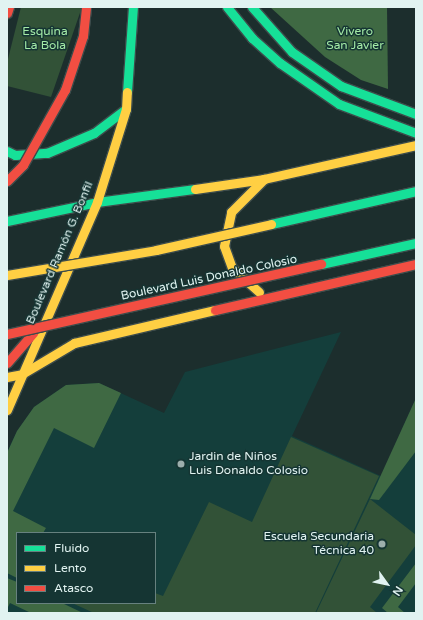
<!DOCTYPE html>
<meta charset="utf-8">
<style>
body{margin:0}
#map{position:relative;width:423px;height:620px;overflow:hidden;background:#1c2e2d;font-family:"Varela Round",sans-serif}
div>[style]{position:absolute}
.built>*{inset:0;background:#143e3b}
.green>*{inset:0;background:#325237}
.forest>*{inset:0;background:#3f6943}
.roads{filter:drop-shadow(1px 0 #3d4c4b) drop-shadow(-1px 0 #3d4c4b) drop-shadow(0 1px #3d4c4b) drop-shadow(0 -1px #3d4c4b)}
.fast>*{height:9px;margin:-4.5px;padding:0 4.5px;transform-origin:4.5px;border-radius:4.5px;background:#16e098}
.slow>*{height:9px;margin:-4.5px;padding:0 4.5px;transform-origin:4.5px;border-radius:4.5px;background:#ffcf43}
.jam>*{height:9px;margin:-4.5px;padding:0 4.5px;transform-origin:4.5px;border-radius:4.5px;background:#f24e42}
.bridges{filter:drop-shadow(1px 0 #3d4c4b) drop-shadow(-1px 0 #3d4c4b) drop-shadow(0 1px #3d4c4b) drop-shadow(0 -1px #3d4c4b)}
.fast-bridge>*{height:9px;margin:-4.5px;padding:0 4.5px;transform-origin:4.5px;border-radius:4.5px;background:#16e098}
.slow-bridge>*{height:9px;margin:-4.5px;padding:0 4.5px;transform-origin:4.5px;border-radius:4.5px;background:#ffcf43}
.jam-bridge>*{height:9px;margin:-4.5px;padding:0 4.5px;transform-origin:4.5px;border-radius:4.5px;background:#f24e42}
.dots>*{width:11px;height:11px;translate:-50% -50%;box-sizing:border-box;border:2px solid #153533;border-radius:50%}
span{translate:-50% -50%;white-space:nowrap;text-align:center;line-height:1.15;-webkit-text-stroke:3px #153533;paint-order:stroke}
.park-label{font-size:12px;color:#a4eaa6}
.street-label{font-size:12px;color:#e1f3f1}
.poi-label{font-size:12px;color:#e1f3f1}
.left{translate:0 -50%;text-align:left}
.right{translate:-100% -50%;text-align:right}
.frame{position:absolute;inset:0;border:8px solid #e1f3f1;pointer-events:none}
.legend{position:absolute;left:16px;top:532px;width:140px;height:72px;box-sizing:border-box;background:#153533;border:1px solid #67817f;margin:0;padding:5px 7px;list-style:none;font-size:12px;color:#e1f3f1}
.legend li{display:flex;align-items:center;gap:8px;height:20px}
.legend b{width:20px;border:1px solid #67817f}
.north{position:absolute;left:367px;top:564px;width:40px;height:40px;-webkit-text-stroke:3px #153533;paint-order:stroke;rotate:123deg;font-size:11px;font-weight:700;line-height:16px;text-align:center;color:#e1f3f1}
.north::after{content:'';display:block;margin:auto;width:14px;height:18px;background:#e1f3f1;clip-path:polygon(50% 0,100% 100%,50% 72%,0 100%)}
</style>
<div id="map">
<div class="built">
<div style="clip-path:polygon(evenodd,341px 332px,292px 436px,381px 476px,416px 398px,416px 613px,7px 613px,7px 452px,17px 431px,34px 407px,66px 385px,99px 383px,164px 413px,185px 372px,341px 332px,17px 533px,155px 533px,155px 603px,17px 603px,17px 533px)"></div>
</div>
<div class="green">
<div style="clip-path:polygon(21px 7px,82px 7px,51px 97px,7px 86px,7px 63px)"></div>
<div style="clip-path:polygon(291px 437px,379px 476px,315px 613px,94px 613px,72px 603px,155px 603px,155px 593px,163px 596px,209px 502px,252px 522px)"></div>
<div style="clip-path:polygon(370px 499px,416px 535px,416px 545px,370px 607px,377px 613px,316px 613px)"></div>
</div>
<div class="forest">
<div style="clip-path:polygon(270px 7px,387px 7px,388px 89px,361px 80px,325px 57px)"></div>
<div style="clip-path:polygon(99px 383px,121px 393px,94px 448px,54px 428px,13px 511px,46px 528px,43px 533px,17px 533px,17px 578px,7px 573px,7px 453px,17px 431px,34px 407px,66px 385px)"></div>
<div style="clip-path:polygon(416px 398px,416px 451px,379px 500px,370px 499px)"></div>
<div style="clip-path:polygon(416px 563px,416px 583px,398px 607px,405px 613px,388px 613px,382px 608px)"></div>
<div style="clip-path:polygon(7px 578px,17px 582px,17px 603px,62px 603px,83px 613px,31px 613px,10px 603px,7px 609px)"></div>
</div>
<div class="roads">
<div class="fast">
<div style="left:227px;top:7px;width:40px;rotate:51deg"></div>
<div style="left:252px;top:38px;width:38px;rotate:42deg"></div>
<div style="left:280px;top:63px;width:72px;rotate:34.8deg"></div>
<div style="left:339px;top:104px;width:82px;rotate:20.6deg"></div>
<div style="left:252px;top:7px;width:60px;rotate:48.4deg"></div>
<div style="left:292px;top:52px;width:60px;rotate:34.8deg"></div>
<div style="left:341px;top:86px;width:80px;rotate:20.5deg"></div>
<div style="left:127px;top:92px;width:85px;rotate:-86deg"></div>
<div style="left:7px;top:151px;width:9px;rotate:27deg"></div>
<div style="left:15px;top:155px;width:32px;rotate:-4deg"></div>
<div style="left:47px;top:153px;width:51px;rotate:-23.1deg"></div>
<div style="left:94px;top:133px;width:40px;rotate:-37deg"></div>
<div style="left:7px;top:221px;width:92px;rotate:-11.9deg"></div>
<div style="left:97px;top:202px;width:99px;rotate:-7.6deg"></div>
</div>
<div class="slow">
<div style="left:195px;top:189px;width:70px;rotate:-8.2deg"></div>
<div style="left:264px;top:179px;width:156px;rotate:-12.6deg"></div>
<div style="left:259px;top:292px;width:36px;rotate:-138deg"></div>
<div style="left:232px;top:268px;width:23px;rotate:-110deg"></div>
<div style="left:224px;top:246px;width:35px;rotate:-78deg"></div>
<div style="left:231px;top:212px;width:47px;rotate:-45deg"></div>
<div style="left:7px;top:377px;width:15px;rotate:-11deg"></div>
<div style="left:22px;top:374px;width:61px;rotate:-30.8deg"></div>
<div style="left:74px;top:343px;width:145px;rotate:-13.2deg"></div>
<div style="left:7px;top:410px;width:227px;rotate:-66.6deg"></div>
<div style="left:97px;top:202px;width:97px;rotate:-72.7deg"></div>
<div style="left:126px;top:109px;width:17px;rotate:-87deg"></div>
</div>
<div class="jam">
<div style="left:7px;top:13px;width:6px;rotate:-72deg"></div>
<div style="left:215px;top:310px;width:206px;rotate:-12.9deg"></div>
<div style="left:7px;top:363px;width:40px;rotate:-49deg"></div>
</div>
</div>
<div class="bridges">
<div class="fast-bridge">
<div style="left:271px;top:224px;width:149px;rotate:-12.8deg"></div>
<div style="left:321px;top:264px;width:97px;rotate:-12.5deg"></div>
</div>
<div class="slow-bridge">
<div style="left:7px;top:275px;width:151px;rotate:-9.5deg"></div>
<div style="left:156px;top:250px;width:118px;rotate:-12.7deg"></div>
</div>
<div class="jam-bridge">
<div style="left:7px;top:181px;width:23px;rotate:-45deg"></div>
<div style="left:23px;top:165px;width:86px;rotate:-60.8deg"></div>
<div style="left:65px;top:90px;width:57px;rotate:-71.6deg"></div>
<div style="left:83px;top:36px;width:29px;rotate:-84deg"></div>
<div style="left:7px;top:334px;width:322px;rotate:-12.6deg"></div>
</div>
</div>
<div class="dots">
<div style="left:181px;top:464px;background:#9caeac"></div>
<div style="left:382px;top:544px;background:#9caeac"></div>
</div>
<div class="park-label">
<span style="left:45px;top:39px">Esquina<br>La Bola</span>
<span style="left:355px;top:39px">Vivero<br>San Javier</span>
</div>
<div class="street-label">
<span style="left:60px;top:253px;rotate:-67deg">Boulevard Ramón G. Bonfil</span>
<span style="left:209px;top:278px;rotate:-12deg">Boulevard Luis Donaldo Colosio</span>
</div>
<div class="poi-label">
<span class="left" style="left:189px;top:464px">Jardin de Niños<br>Luis Donaldo Colosio</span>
<span class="right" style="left:374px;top:544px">Escuela Secundaria<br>Técnica 40</span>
</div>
<div class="frame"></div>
<ul class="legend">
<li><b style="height:5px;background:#16e098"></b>Fluido</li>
<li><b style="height:5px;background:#ffcf43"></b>Lento</li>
<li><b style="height:5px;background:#f24e42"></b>Atasco</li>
</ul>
<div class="north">N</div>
</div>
